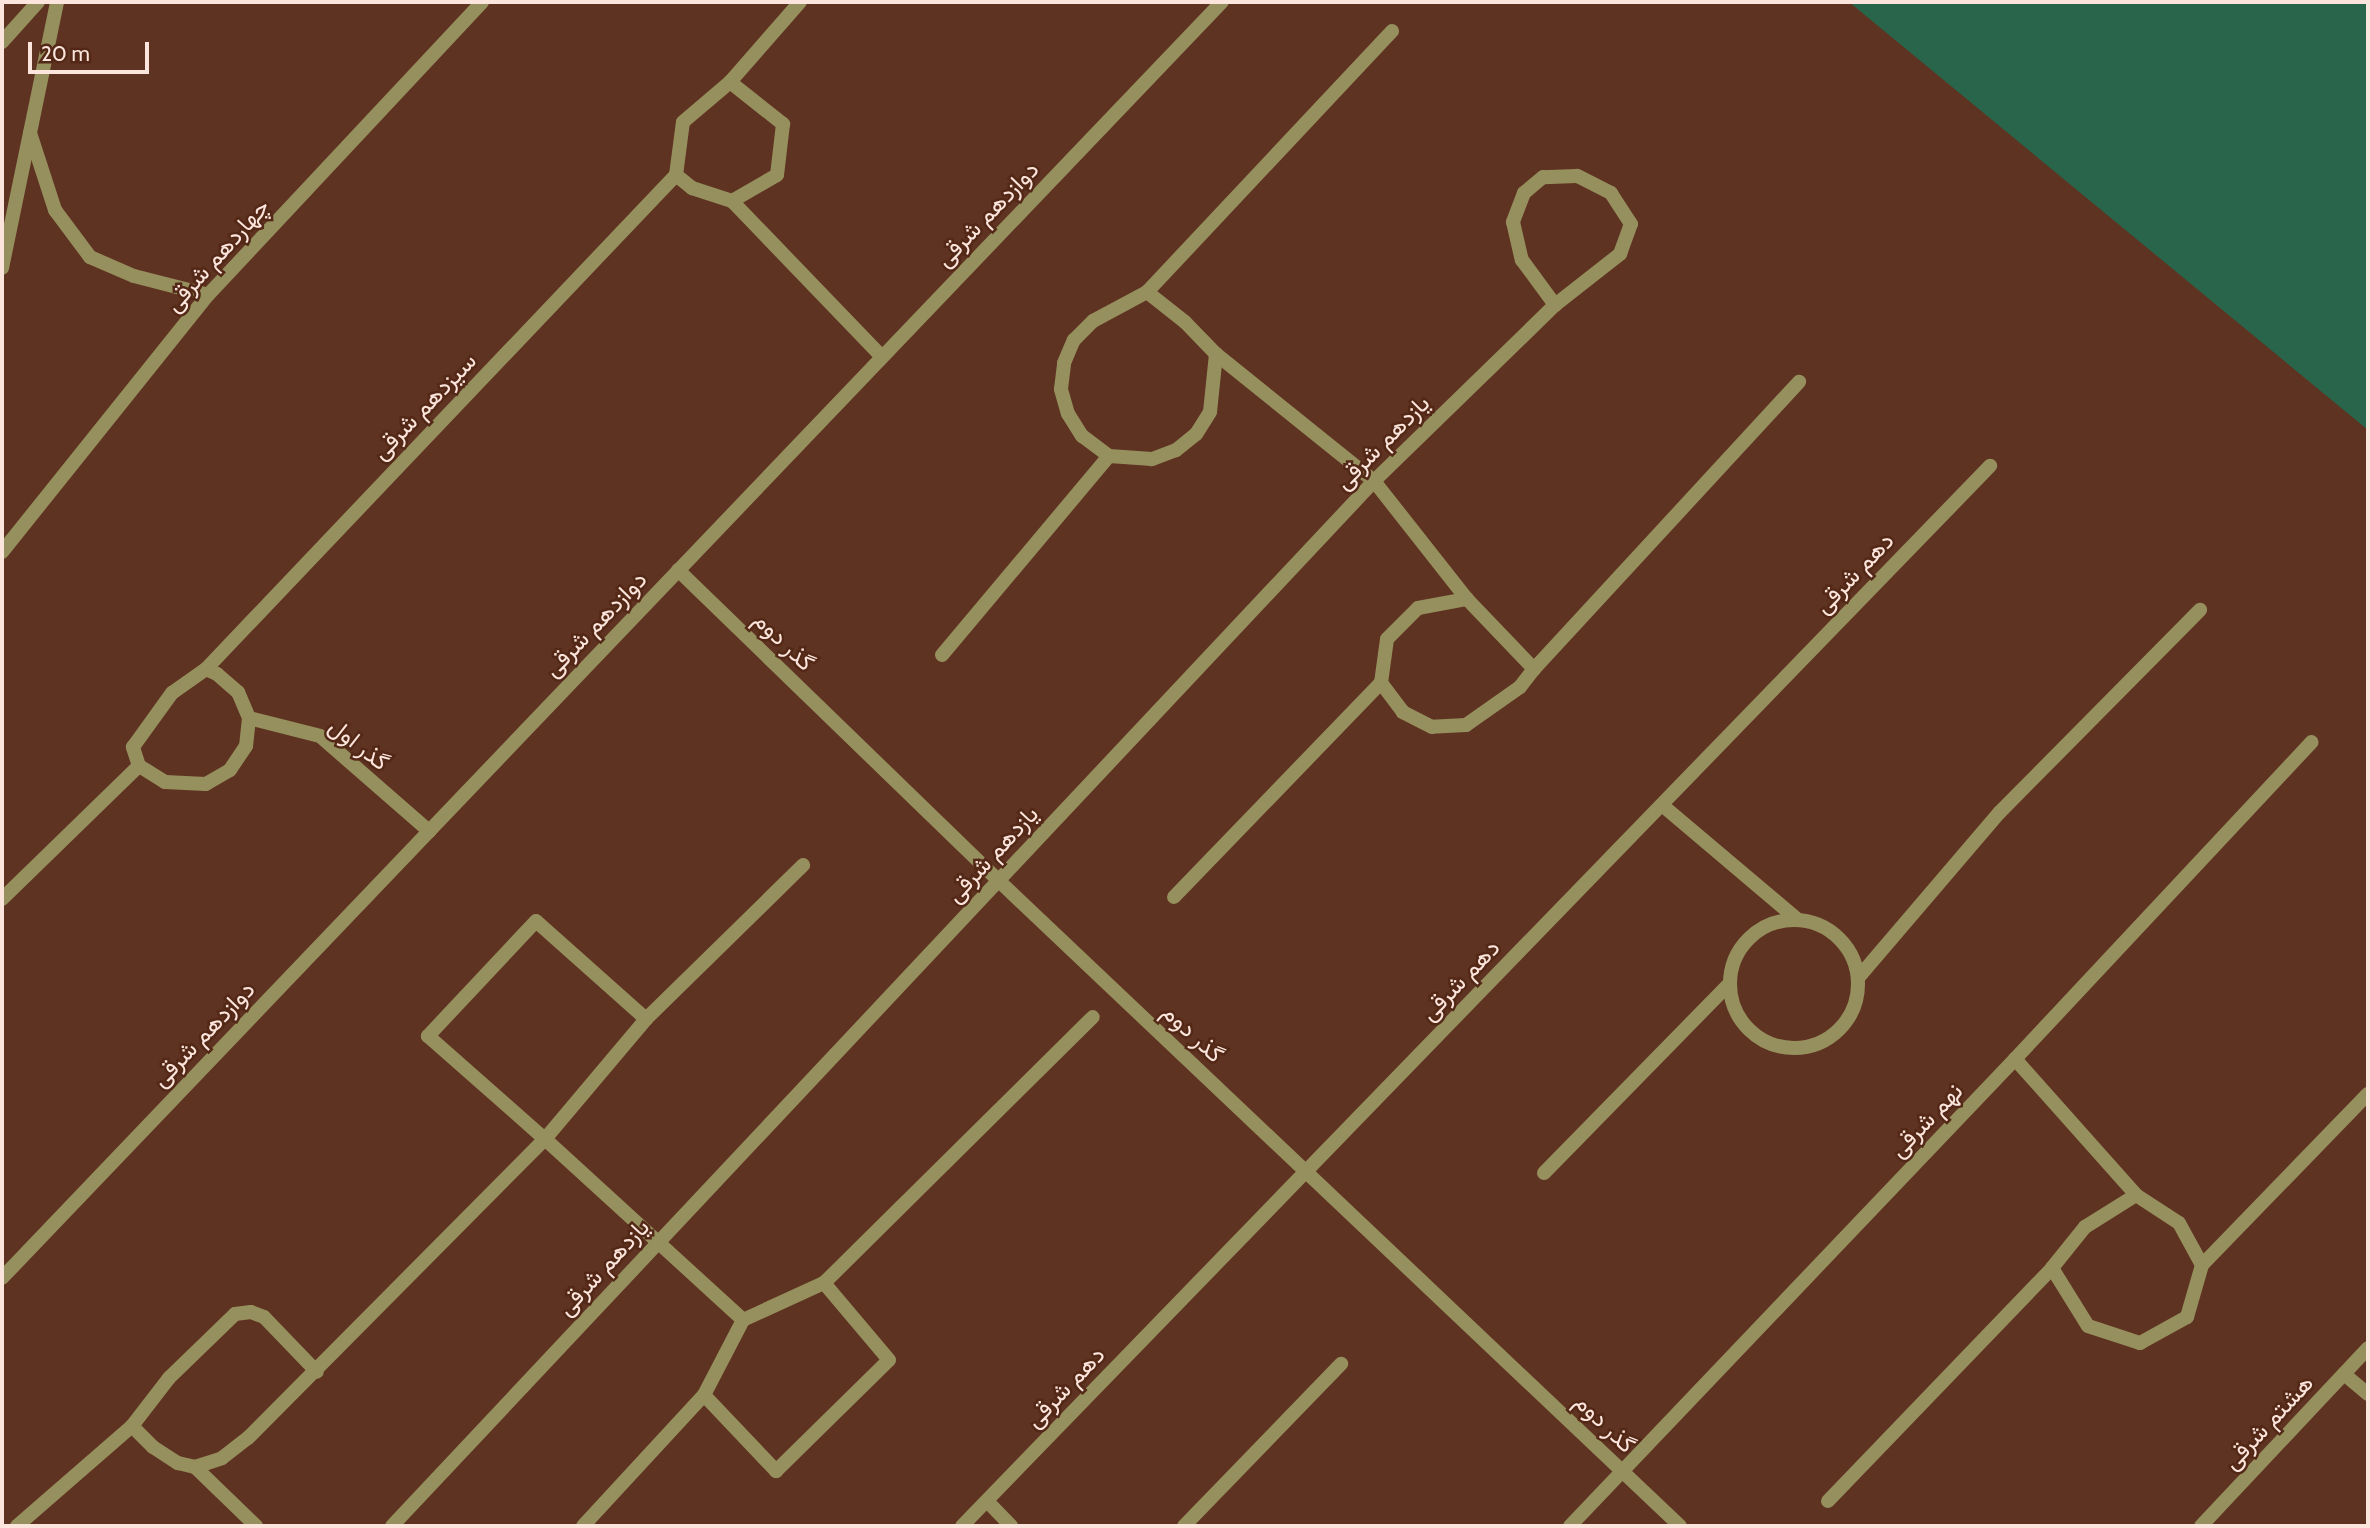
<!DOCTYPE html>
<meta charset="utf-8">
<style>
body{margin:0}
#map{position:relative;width:2370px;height:1528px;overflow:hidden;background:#5f3321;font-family:Cabin,Vazirmatn,sans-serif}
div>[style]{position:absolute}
.green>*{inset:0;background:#28654a}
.minor>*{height:14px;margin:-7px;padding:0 7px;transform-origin:7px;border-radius:7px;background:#96905e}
.minor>.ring{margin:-7px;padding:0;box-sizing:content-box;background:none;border:14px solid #96905e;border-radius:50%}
.tertiary>*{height:14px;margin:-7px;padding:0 7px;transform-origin:7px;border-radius:7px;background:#96905e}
span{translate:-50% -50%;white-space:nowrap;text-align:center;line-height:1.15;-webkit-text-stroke:5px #532816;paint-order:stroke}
.street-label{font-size:24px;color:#fce5dc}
.frame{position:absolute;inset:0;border:4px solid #fce5dc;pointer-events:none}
.scale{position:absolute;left:28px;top:42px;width:121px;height:32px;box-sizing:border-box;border:4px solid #fce5dc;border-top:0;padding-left:9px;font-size:21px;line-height:24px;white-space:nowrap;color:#fce5dc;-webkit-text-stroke:5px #532816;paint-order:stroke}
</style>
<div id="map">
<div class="green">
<div style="clip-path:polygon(1849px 2px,2368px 2px,2368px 430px)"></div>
</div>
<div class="minor">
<div style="left:2px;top:42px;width:54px;rotate:-48deg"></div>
<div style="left:730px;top:82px;width:68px;rotate:38.4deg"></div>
<div style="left:783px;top:124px;width:51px;rotate:96.7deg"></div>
<div style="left:777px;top:175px;width:52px;rotate:150deg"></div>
<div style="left:30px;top:133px;width:81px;rotate:72deg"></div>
<div style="left:55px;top:210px;width:59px;rotate:53.3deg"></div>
<div style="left:90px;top:257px;width:48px;rotate:23.4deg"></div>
<div style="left:134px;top:276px;width:76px;rotate:14.4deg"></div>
<div style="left:676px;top:175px;width:21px;rotate:39deg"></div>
<div style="left:692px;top:188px;width:42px;rotate:18deg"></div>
<div style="left:732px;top:201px;width:216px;rotate:46.1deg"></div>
<div style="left:676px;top:175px;width:53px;rotate:-82.5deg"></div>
<div style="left:683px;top:122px;width:62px;rotate:-40.4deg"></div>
<div style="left:730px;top:82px;width:106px;rotate:-48.8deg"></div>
<div style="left:1147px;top:292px;width:48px;rotate:38.3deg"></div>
<div style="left:1185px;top:322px;width:45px;rotate:45.9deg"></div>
<div style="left:1216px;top:354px;width:203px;rotate:38.8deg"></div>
<div style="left:1374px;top:481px;width:150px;rotate:51.8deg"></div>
<div style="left:1467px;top:599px;width:97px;rotate:46.3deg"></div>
<div style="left:1534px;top:669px;width:23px;rotate:128deg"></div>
<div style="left:1520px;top:687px;width:66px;rotate:144.9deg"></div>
<div style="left:1466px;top:725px;width:34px;rotate:177deg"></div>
<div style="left:1432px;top:727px;width:33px;rotate:-153deg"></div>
<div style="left:1403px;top:712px;width:36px;rotate:-127deg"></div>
<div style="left:1381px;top:683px;width:44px;rotate:-82.2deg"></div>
<div style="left:1387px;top:639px;width:44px;rotate:-45deg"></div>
<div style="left:1418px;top:608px;width:50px;rotate:-10.4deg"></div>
<div style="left:1216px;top:354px;width:58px;rotate:95.9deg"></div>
<div style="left:1210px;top:412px;width:26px;rotate:122deg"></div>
<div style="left:1196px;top:434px;width:26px;rotate:141deg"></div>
<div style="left:1176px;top:450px;width:26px;rotate:159deg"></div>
<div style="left:1152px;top:459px;width:43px;rotate:-176deg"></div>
<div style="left:1109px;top:456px;width:34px;rotate:-143deg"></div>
<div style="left:1082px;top:436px;width:26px;rotate:-122deg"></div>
<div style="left:1068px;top:414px;width:26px;rotate:-106deg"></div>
<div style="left:1061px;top:389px;width:26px;rotate:-83deg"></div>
<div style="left:1064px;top:363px;width:25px;rotate:-67deg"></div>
<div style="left:1074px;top:340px;width:27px;rotate:-45deg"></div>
<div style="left:1093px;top:321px;width:61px;rotate:-28.2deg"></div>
<div style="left:1147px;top:292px;width:358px;rotate:-46.8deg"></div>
<div style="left:2px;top:552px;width:329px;rotate:-51.3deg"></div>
<div style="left:208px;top:295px;width:401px;rotate:-46.9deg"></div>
<div style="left:678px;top:570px;width:447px;rotate:44.1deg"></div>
<div style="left:999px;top:881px;width:938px;rotate:43.44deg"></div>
<div style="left:942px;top:655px;width:260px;rotate:-50deg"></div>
<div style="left:206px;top:669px;width:12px;rotate:24deg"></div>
<div style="left:217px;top:674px;width:28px;rotate:41deg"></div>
<div style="left:238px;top:692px;width:28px;rotate:67deg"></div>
<div style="left:249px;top:718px;width:28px;rotate:96deg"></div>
<div style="left:246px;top:746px;width:29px;rotate:124deg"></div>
<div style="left:230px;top:770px;width:28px;rotate:150deg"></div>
<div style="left:206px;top:784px;width:41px;rotate:-177.2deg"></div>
<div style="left:165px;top:782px;width:31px;rotate:-148deg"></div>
<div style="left:139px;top:766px;width:20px;rotate:-108deg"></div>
<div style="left:133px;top:747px;width:67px;rotate:-54.2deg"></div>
<div style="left:172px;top:693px;width:42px;rotate:-35.2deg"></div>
<div style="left:206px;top:669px;width:682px;rotate:-46.43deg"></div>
<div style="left:1534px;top:669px;width:391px;rotate:-47.3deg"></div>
<div style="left:249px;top:718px;width:73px;rotate:14.2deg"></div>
<div style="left:320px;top:736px;width:145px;rotate:41.1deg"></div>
<div style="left:1662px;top:805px;width:178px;rotate:40.2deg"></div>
<div style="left:1174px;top:897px;width:298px;rotate:-46deg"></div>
<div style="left:2px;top:899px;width:191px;rotate:-44.2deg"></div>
<div class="ring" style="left:1730px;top:920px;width:114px;height:114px"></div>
<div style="left:1858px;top:978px;width:217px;rotate:-49.5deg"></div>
<div style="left:1999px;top:813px;width:286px;rotate:-45.3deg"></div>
<div style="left:646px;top:1019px;width:220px;rotate:-44.4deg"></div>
<div style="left:2015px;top:1059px;width:182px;rotate:48.3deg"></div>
<div style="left:2136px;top:1195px;width:51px;rotate:33.1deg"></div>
<div style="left:2179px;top:1223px;width:48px;rotate:61.3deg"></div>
<div style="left:1544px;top:1173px;width:264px;rotate:-45.6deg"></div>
<div style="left:2052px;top:1268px;width:68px;rotate:58.2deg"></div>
<div style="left:2088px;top:1326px;width:55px;rotate:18.1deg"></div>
<div style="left:2140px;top:1343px;width:54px;rotate:-29deg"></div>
<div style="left:2187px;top:1317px;width:54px;rotate:-73.9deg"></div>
<div style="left:2202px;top:1265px;width:238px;rotate:-45.9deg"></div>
<div style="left:2px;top:1278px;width:1765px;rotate:-46.29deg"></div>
<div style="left:2344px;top:1374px;width:31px;rotate:40deg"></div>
<div style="left:704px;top:1395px;width:105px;rotate:46.5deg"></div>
<div style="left:776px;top:1471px;width:158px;rotate:-44.5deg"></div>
<div style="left:889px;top:1360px;width:101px;rotate:-130.2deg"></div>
<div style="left:132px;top:1426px;width:30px;rotate:45deg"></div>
<div style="left:153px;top:1447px;width:30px;rotate:33deg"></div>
<div style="left:178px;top:1463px;width:17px;rotate:13deg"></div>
<div style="left:195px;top:1467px;width:28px;rotate:-18deg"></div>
<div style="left:222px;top:1458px;width:33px;rotate:-38deg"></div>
<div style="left:248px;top:1438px;width:421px;rotate:-45.2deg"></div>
<div style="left:545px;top:1139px;width:157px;rotate:-49.9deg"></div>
<div style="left:646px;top:1019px;width:147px;rotate:-138.3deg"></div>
<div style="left:536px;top:921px;width:158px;rotate:133.2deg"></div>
<div style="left:428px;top:1036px;width:156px;rotate:41.4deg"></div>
<div style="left:545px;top:1139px;width:268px;rotate:42.4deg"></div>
<div style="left:195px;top:1467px;width:85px;rotate:44deg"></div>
<div style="left:987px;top:1501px;width:35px;rotate:46deg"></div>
<div style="left:1828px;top:1501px;width:323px;rotate:-46.1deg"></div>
<div style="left:2052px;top:1268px;width:53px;rotate:-51.2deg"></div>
<div style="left:2085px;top:1227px;width:60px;rotate:-32.1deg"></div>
<div style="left:17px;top:1526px;width:152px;rotate:-41deg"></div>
<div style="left:132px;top:1426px;width:61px;rotate:-52.4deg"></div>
<div style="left:169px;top:1378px;width:92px;rotate:-44.1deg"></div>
<div style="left:235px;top:1314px;width:16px;rotate:-7deg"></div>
<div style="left:251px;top:1312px;width:14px;rotate:21deg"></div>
<div style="left:264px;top:1317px;width:76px;rotate:46.1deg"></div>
<div style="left:392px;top:1526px;width:1434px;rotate:-46.78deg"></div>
<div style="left:1374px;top:481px;width:252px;rotate:-44.2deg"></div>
<div style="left:1555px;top:305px;width:83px;rotate:-38.1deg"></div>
<div style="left:1620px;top:254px;width:32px;rotate:-70deg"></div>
<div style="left:1631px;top:224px;width:37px;rotate:-123deg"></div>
<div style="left:1611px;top:193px;width:38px;rotate:-153deg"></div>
<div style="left:1577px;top:176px;width:34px;rotate:178deg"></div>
<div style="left:1543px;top:177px;width:25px;rotate:140deg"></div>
<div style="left:1524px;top:193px;width:31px;rotate:111deg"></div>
<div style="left:1513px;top:222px;width:39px;rotate:77deg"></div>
<div style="left:1522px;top:260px;width:56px;rotate:53.7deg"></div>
<div style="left:583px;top:1526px;width:178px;rotate:-47.3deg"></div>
<div style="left:704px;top:1395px;width:85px;rotate:-62.5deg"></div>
<div style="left:743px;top:1320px;width:89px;rotate:-24.6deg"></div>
<div style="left:824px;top:1283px;width:378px;rotate:-44.7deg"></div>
<div style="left:962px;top:1526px;width:1477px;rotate:-45.88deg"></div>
<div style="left:1184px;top:1526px;width:226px;rotate:-45.9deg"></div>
<div style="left:1570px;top:1526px;width:645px;rotate:-46.38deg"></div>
<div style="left:2015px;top:1059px;width:434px;rotate:-46.9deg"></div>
<div style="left:2201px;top:1526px;width:244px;rotate:-46.8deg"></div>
</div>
<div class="tertiary">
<div style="left:2px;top:268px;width:272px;rotate:-78.3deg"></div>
</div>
<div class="street-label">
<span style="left:987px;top:214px;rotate:-46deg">دوازدهم شرقی</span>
<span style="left:217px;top:255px;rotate:-48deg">چهاردهم شرقی</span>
<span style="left:424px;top:406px;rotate:-46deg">سیزدهم شرقی</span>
<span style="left:1382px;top:442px;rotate:-45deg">یازدهم شرقی</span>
<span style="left:1854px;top:573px;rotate:-46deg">دهم شرقی</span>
<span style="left:595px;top:624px;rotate:-46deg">دوازدهم شرقی</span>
<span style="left:784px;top:641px;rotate:44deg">گذر دوم</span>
<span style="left:359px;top:744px;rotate:38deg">گذر اول</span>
<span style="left:992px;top:854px;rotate:-47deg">یازدهم شرقی</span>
<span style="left:1460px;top:980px;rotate:-46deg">دهم شرقی</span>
<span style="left:1193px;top:1033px;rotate:43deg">گذر دوم</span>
<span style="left:203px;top:1034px;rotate:-46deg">دوازدهم شرقی</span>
<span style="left:1926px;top:1120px;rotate:-46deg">نهم شرقی</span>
<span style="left:603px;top:1267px;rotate:-47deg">یازدهم شرقی</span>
<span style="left:1065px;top:1387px;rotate:-46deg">دهم شرقی</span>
<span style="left:2268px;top:1422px;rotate:-47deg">هشتم شرقی</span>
<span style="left:1605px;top:1423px;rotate:44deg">گذر دوم</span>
</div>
<div class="frame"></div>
<div class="scale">20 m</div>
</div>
